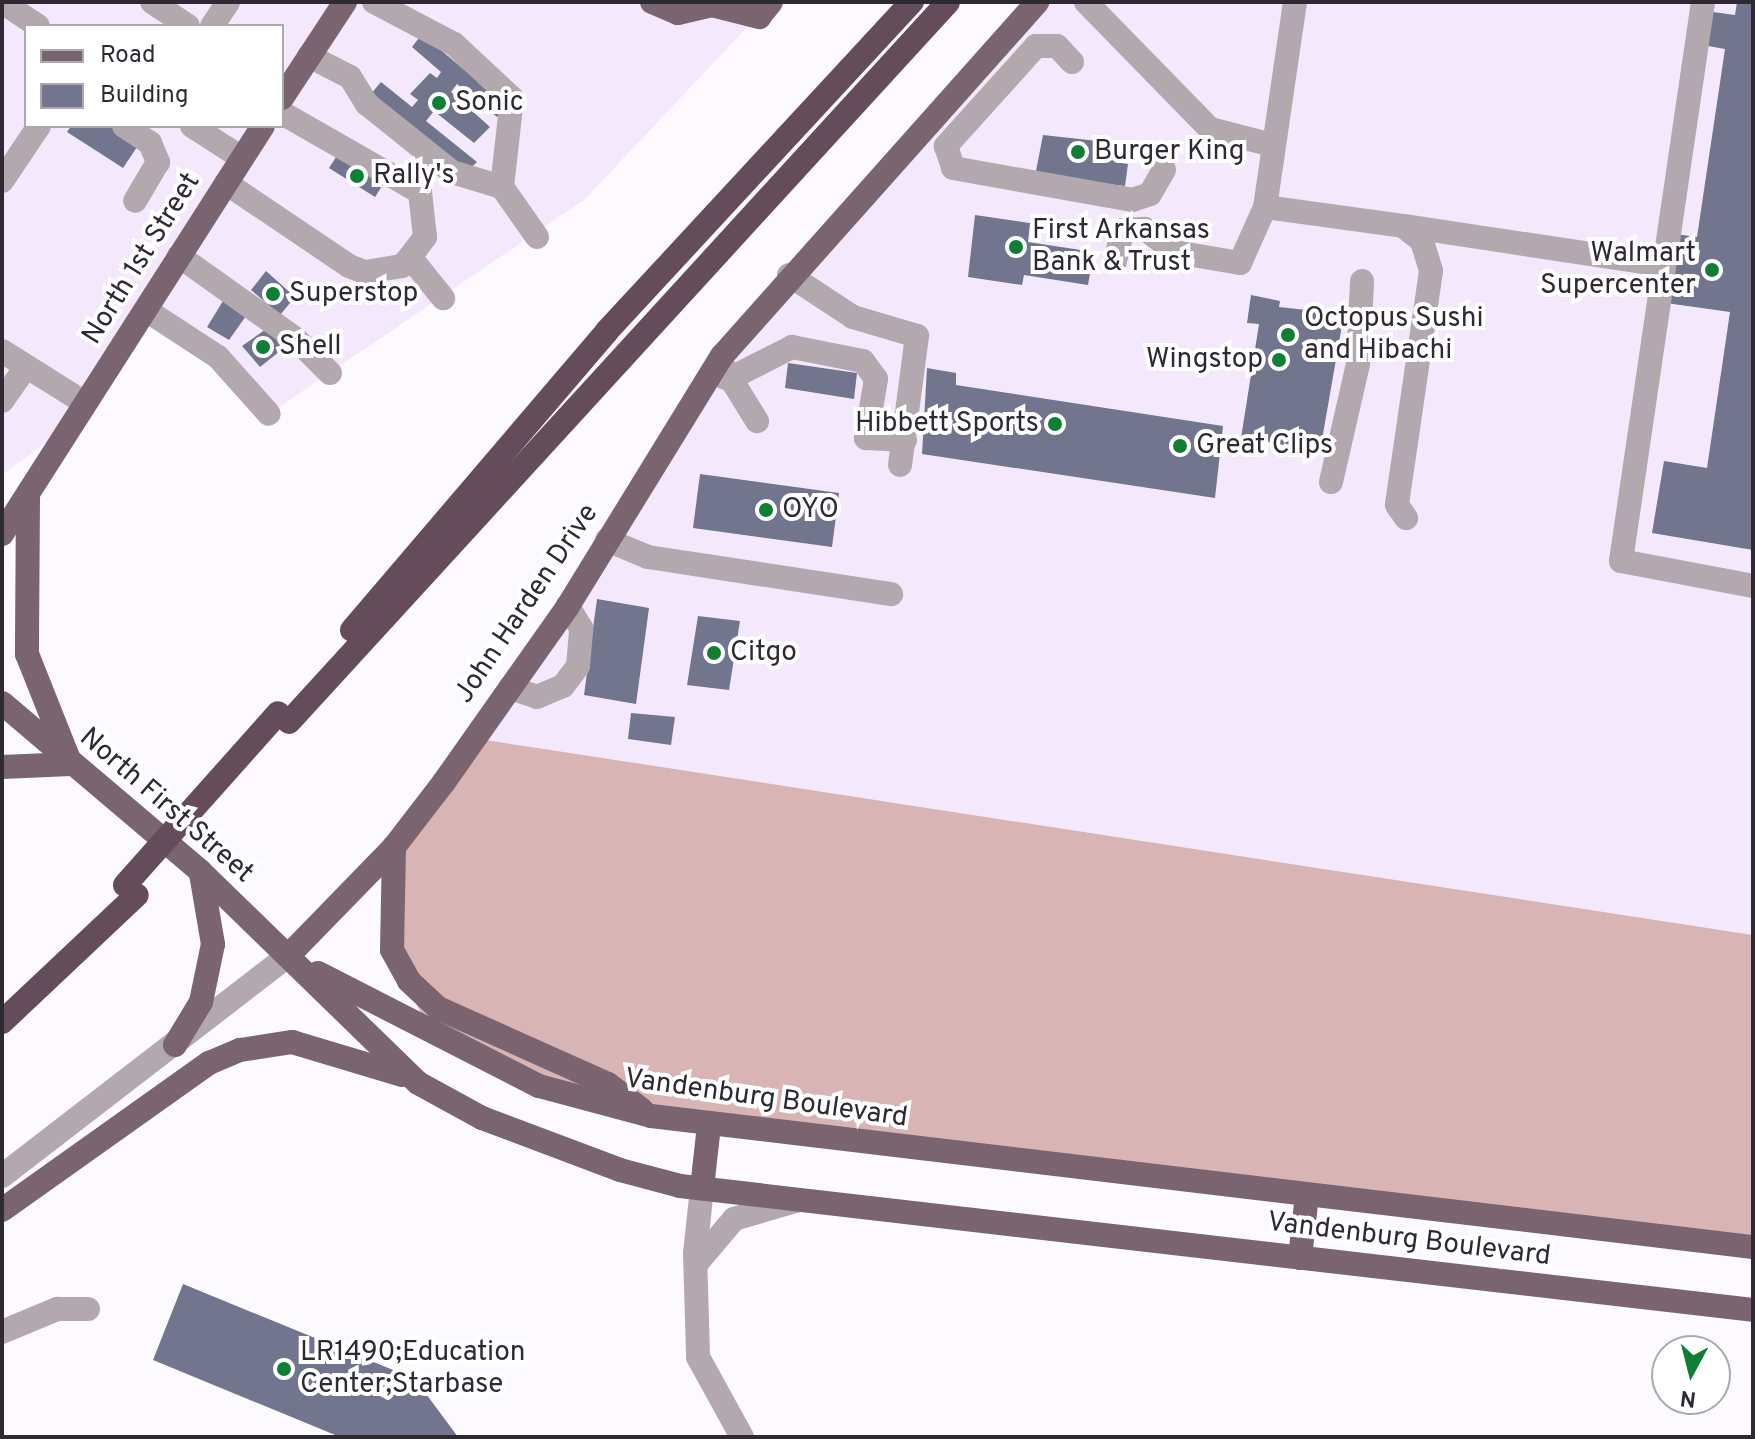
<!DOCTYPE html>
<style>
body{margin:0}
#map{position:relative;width:1755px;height:1439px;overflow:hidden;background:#fdfaff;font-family:Overpass,sans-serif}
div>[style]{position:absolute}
.built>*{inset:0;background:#f4e9fc}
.forest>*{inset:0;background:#d9b4b5}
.building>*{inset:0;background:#72758e}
.minor>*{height:24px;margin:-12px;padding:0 12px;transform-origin:12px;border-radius:12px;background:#b4a8af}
.major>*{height:24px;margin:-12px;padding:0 12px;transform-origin:12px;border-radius:12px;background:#796470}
.highway>*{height:24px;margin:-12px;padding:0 12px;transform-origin:12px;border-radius:12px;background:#644c5a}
.highway-bridge>*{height:24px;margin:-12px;padding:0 12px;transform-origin:12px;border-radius:12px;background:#644c5a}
.dots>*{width:22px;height:22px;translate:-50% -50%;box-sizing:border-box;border:4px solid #fff;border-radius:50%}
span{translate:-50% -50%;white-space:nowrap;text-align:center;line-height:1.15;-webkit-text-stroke:8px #fff;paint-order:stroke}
.poi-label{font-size:28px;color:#2f2933}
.left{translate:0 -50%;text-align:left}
.right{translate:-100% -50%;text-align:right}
.street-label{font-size:28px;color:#2f2933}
.frame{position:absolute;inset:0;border:4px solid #2f2933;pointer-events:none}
.legend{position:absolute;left:24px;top:24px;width:260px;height:104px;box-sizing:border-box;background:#fff;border:2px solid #aca9ad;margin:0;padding:10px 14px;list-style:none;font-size:24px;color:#2f2933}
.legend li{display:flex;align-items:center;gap:16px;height:40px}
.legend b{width:40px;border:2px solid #aca9ad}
.north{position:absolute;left:1651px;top:1335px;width:80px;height:80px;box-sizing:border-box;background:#fff;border:2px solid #aca9ad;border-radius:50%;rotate:187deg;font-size:22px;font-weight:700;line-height:32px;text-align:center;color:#2f2933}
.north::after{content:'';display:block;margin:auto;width:28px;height:36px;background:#107e34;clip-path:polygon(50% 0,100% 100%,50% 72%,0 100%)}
</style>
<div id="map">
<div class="built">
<div style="clip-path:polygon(evenodd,2px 2px,771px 2px,584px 200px,269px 414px,145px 310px,71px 424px,2px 475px,2px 2px,26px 26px,282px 26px,282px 126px,26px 126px,26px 26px)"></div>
<div style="clip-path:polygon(1037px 2px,1753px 2px,1753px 935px,473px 738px,713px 373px)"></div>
</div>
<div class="forest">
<div style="clip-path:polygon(473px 738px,1753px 935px,1753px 1247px,651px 1116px,435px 1038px,394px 964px,394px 847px)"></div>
</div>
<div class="building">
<div style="clip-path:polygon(1737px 2px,1753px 2px,1753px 550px,1652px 533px,1664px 461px,1707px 468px,1730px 312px,1666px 303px,1676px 234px,1697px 237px,1725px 49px,1708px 46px,1713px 12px,1735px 15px)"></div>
<div style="clip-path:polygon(422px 34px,507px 106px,497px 117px,457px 84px,451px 92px,490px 127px,474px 143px,434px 111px,426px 121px,477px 162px,465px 173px,370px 95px,381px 82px,412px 107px,418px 100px,410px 94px,430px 73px,437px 78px,441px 72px,412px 47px)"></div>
<div style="clip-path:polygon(71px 126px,111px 126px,139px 144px,123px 168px,67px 132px)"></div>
<div style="clip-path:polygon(1043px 135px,1116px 143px,1115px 162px,1128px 164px,1125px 186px,1035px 176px)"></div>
<div style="clip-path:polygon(338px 154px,384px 183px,375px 197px,329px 168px)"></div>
<div style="clip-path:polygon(975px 215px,1030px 223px,1028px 242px,1094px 252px,1088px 285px,1024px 275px,1022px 285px,968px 277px)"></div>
<div style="clip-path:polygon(266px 271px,295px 297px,280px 315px,251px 290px)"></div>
<div style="clip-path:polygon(1251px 295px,1280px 301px,1279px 307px,1344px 314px,1320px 451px,1241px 438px,1259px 324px,1247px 323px)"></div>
<div style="clip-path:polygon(223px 301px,246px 316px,229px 340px,207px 327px)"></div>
<div style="clip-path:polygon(269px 327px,284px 348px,260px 367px,242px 346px)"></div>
<div style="clip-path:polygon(788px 363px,857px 373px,854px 399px,785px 388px)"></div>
<div style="clip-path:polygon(927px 368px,956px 373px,956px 385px,1223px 426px,1215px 498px,922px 454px)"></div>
<div style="clip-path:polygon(700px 474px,839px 493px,832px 547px,693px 528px)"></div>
<div style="clip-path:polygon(597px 599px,649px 608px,636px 704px,584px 695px)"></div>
<div style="clip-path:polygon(698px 616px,740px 621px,729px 690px,687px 685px)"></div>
<div style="clip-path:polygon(631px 713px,675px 717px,671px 745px,628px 739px)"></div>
<div style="clip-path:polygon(183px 1284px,415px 1379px,458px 1437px,340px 1437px,153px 1360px)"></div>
</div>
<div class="minor">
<div style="left:2px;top:2px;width:43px;rotate:33.7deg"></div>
<div style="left:152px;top:2px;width:43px;rotate:33.7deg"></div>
<div style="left:374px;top:2px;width:90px;rotate:27.7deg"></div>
<div style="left:454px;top:44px;width:79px;rotate:43deg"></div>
<div style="left:512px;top:98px;width:90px;rotate:96.4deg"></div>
<div style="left:1086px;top:2px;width:177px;rotate:45.7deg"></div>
<div style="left:1210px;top:129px;width:65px;rotate:14.3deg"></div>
<div style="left:1295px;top:2px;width:207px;rotate:98.3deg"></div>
<div style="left:1265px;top:207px;width:139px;rotate:7.8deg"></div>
<div style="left:1403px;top:226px;width:24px;rotate:38deg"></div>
<div style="left:1422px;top:241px;width:31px;rotate:73deg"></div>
<div style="left:1431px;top:271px;width:236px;rotate:98.3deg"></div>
<div style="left:1397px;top:505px;width:16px;rotate:55deg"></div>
<div style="left:1703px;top:2px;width:565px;rotate:98.35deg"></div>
<div style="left:1621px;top:561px;width:134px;rotate:10.7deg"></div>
<div style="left:212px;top:26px;width:29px;rotate:-56deg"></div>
<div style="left:309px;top:56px;width:46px;rotate:27.1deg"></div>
<div style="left:350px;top:77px;width:32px;rotate:58deg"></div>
<div style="left:367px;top:104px;width:109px;rotate:38.7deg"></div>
<div style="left:452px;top:172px;width:52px;rotate:16.7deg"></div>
<div style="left:502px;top:187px;width:61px;rotate:55deg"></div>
<div style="left:1072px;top:62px;width:22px;rotate:-133deg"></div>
<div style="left:1057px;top:46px;width:21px;rotate:180deg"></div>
<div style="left:1036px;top:46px;width:135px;rotate:132deg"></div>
<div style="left:946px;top:146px;width:23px;rotate:72deg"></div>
<div style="left:953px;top:168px;width:182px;rotate:10.1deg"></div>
<div style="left:1132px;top:200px;width:19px;rotate:-18deg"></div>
<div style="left:1150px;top:194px;width:28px;rotate:-60deg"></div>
<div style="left:124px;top:126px;width:31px;rotate:33deg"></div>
<div style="left:150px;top:143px;width:21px;rotate:67deg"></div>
<div style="left:158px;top:162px;width:45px;rotate:120.5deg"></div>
<div style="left:192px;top:126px;width:59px;rotate:32.6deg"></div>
<div style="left:2px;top:181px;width:66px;rotate:-56.1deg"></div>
<div style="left:226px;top:183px;width:148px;rotate:34deg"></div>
<div style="left:349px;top:266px;width:17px;rotate:21deg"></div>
<div style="left:365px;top:272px;width:37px;rotate:-9deg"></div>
<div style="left:402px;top:266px;width:12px;rotate:-48deg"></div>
<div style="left:410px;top:257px;width:25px;rotate:-53deg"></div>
<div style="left:425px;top:237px;width:45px;rotate:-96.3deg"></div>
<div style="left:420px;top:192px;width:159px;rotate:-150.2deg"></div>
<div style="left:1405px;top:226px;width:262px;rotate:8.6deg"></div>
<div style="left:179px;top:256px;width:143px;rotate:35.4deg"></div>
<div style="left:296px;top:339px;width:48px;rotate:45deg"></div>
<div style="left:410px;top:257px;width:53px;rotate:51.2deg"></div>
<div style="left:1115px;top:261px;width:32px;rotate:-76deg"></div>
<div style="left:1123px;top:230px;width:22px;rotate:-3deg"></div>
<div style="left:1145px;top:229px;width:38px;rotate:37deg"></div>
<div style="left:1175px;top:252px;width:66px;rotate:9.6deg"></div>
<div style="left:1240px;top:263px;width:61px;rotate:-65.9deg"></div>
<div style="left:789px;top:275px;width:77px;rotate:33.3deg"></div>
<div style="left:853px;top:317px;width:67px;rotate:16.5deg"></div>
<div style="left:917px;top:336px;width:130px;rotate:97.5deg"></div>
<div style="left:146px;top:310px;width:86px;rotate:33.1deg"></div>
<div style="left:218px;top:357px;width:76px;rotate:48.2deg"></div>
<div style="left:2px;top:351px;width:98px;rotate:32.1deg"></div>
<div style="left:723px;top:366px;width:65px;rotate:58.3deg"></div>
<div style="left:713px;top:373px;width:17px;rotate:21deg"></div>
<div style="left:729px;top:379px;width:71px;rotate:-26.9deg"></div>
<div style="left:792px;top:347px;width:72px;rotate:11.2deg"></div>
<div style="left:863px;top:361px;width:22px;rotate:54deg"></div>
<div style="left:876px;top:379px;width:60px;rotate:99.6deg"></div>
<div style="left:866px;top:438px;width:39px;rotate:3deg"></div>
<div style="left:2px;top:401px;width:42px;rotate:-54.8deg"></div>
<div style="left:1331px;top:482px;width:121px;rotate:-77.1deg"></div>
<div style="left:1358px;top:364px;width:83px;rotate:-87.2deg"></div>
<div style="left:607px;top:540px;width:44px;rotate:22.5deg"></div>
<div style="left:648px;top:557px;width:246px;rotate:8.7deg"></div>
<div style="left:510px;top:688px;width:28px;rotate:18deg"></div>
<div style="left:537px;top:697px;width:28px;rotate:-23deg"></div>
<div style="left:563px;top:686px;width:25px;rotate:-53deg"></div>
<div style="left:578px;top:666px;width:38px;rotate:-85deg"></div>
<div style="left:581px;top:628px;width:26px;rotate:-121deg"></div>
<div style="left:2px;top:1176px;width:361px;rotate:-37.6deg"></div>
<div style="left:702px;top:1188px;width:65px;rotate:96.1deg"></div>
<div style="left:695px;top:1253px;width:104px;rotate:88.3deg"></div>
<div style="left:698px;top:1357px;width:91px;rotate:61.2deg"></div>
<div style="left:696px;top:1264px;width:59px;rotate:-49.8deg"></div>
<div style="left:734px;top:1219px;width:64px;rotate:-16.4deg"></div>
<div style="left:2px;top:1332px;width:60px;rotate:-22.7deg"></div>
<div style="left:57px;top:1309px;width:31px"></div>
</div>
<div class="major">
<div style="left:652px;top:2px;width:28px;rotate:23deg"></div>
<div style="left:678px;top:13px;width:35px;rotate:-13deg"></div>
<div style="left:712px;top:5px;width:49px;rotate:14.3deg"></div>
<div style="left:759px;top:17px;width:19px;rotate:-51deg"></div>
<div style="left:282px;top:98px;width:115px;rotate:-56.7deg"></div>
<div style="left:28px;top:498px;width:156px;rotate:90.4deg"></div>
<div style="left:27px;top:654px;width:111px;rotate:68.3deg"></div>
<div style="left:2px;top:534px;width:484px;rotate:-57.4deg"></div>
<div style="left:2px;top:703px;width:260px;rotate:40.3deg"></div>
<div style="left:200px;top:871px;width:304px;rotate:44.2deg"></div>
<div style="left:418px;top:1083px;width:73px;rotate:28.7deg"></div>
<div style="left:482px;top:1118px;width:147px;rotate:20.6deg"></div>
<div style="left:620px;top:1170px;width:62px;rotate:14.9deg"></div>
<div style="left:680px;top:1186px;width:1080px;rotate:6.59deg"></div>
<div style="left:2px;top:767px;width:69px;rotate:-2.5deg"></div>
<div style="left:394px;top:847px;width:103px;rotate:91.1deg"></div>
<div style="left:392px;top:950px;width:35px;rotate:61deg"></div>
<div style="left:409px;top:981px;width:40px;rotate:43deg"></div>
<div style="left:438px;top:1008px;width:186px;rotate:24.1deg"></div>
<div style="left:608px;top:1084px;width:43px;rotate:37.4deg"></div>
<div style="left:288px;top:956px;width:152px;rotate:-45.8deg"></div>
<div style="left:394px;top:847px;width:82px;rotate:-52.4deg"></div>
<div style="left:444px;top:782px;width:215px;rotate:-54.8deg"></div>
<div style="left:568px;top:606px;width:294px;rotate:-58.4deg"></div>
<div style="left:722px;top:356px;width:474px;rotate:-48.3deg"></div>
<div style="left:318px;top:973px;width:248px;rotate:27.1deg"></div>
<div style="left:539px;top:1086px;width:116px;rotate:15deg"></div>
<div style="left:651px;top:1116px;width:1110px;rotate:6.78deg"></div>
<div style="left:175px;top:1045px;width:50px;rotate:-58.8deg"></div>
<div style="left:201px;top:1002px;width:59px;rotate:-78.3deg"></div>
<div style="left:213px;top:944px;width:71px;rotate:-99.7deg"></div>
<div style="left:702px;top:1188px;width:62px;rotate:-83.6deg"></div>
<div style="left:2px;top:1210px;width:254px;rotate:-35.4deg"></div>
<div style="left:209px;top:1063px;width:34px;rotate:-23deg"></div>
<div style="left:240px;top:1050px;width:53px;rotate:-8.7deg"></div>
<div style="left:292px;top:1042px;width:115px;rotate:16.7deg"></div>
<div style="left:1300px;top:1258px;width:63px;rotate:-83.7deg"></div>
</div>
<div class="highway">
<div style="left:352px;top:630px;width:393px;rotate:-49.5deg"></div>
<div style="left:607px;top:331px;width:449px;rotate:-47.2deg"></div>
<div style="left:289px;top:722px;width:976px;rotate:-47.53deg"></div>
<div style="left:2px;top:1022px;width:185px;rotate:-43.3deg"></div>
</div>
<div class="highway-bridge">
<div style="left:125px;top:885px;width:230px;rotate:-48.3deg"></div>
</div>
<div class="dots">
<div style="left:439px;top:103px;background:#107e34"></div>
<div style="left:1078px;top:152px;background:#107e34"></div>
<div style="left:357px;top:176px;background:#107e34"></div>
<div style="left:1016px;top:247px;background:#107e34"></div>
<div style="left:1712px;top:270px;background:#107e34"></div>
<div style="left:273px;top:294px;background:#107e34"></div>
<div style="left:1288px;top:335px;background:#107e34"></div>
<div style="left:263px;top:347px;background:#107e34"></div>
<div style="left:1279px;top:360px;background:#107e34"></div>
<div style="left:1055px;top:424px;background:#107e34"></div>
<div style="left:1180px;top:446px;background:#107e34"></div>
<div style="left:766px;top:510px;background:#107e34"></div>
<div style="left:714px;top:653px;background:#107e34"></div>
<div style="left:284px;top:1369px;background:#107e34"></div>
</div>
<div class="poi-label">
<span class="left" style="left:455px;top:103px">Sonic</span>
<span class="left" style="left:1094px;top:152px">Burger King</span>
<span class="left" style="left:373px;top:176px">Rally's</span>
<span class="left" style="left:1032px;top:247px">First Arkansas<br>Bank &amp; Trust</span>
<span class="right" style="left:1696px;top:270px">Walmart<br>Supercenter</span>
<span class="left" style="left:289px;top:294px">Superstop</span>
<span class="left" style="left:1304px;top:335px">Octopus Sushi<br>and Hibachi</span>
<span class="left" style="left:279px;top:347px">Shell</span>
<span class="right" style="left:1263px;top:360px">Wingstop</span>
<span class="right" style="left:1039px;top:424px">Hibbett Sports</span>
<span class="left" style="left:1196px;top:446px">Great Clips</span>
<span class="left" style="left:782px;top:510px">OYO</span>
<span class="left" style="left:730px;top:653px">Citgo</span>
<span class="left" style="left:300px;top:1369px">LR1490;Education<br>Center;Starbase</span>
</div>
<div class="street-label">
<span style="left:142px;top:259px;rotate:-58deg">North 1st Street</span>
<span style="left:527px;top:604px;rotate:-56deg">John Harden Drive</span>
<span style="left:166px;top:806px;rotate:41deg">North First Street</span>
<span style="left:766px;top:1099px;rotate:8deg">Vandenburg Boulevard</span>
<span style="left:1409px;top:1240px;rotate:7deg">Vandenburg Boulevard</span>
</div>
<div class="frame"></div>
<ul class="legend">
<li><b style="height:10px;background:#796470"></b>Road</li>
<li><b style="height:22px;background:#72758e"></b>Building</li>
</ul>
<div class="north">N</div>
</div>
